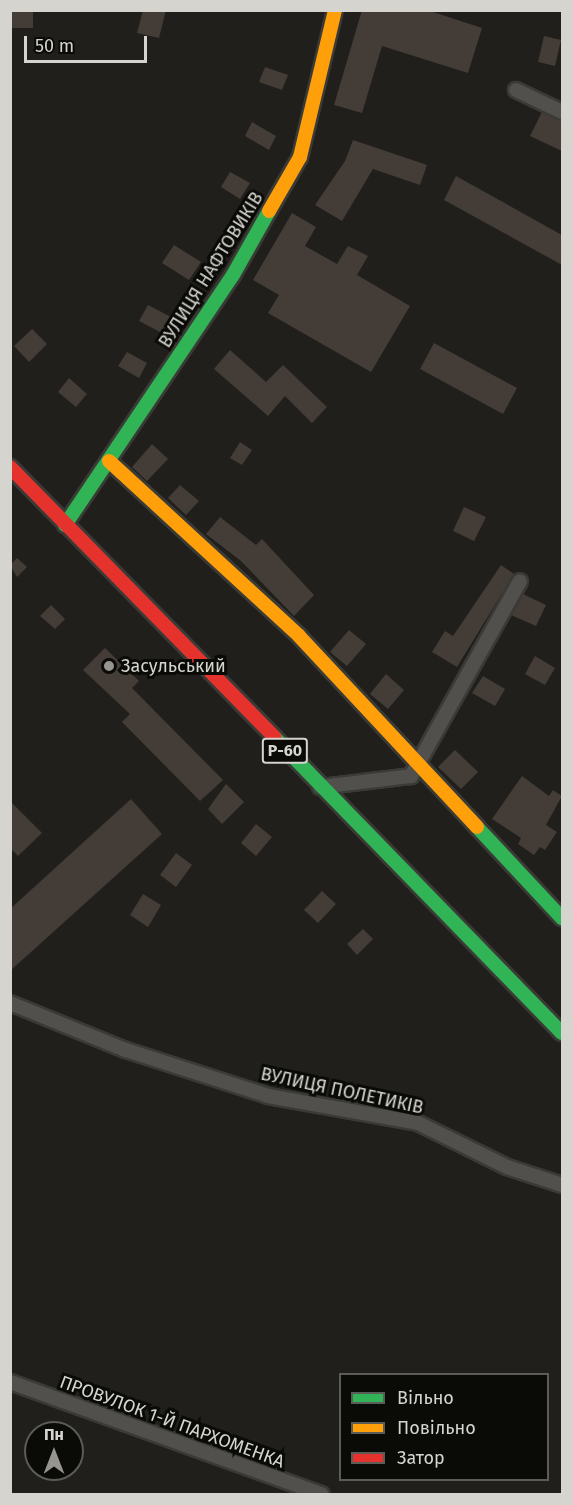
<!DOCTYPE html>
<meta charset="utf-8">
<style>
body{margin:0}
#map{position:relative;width:573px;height:1505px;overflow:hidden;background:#201f1b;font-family:"Fira Sans",sans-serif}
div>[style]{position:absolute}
.building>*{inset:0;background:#443c36}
.roads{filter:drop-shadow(2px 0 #3a3a36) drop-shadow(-2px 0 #3a3a36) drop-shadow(0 2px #3a3a36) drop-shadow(0 -2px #3a3a36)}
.street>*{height:14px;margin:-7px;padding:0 7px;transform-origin:7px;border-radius:7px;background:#51504d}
.fast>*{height:14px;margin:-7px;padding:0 7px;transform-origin:7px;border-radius:7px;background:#30b455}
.slow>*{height:14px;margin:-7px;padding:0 7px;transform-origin:7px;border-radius:7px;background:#ff9f0a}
.jam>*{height:14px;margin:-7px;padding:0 7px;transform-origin:7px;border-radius:7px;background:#e5322d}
.dots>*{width:16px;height:16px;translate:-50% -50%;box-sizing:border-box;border:3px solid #0a0a07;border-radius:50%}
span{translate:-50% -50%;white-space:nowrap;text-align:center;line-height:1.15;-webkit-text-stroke:6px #0a0a07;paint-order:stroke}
.shield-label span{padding:2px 4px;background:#0a0a07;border:2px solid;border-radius:4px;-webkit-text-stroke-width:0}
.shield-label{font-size:16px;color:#d5d4cf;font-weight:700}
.street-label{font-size:18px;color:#d5d4cf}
.poi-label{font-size:18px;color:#d5d4cf}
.left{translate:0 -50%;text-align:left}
.frame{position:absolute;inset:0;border:12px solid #d5d4cf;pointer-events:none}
.legend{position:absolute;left:339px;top:1373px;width:210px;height:108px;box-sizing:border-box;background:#0a0a07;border:2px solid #5b5b57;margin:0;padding:8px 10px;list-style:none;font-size:18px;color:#d5d4cf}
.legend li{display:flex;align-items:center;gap:12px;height:30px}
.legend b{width:30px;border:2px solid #5b5b57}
.north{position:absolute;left:24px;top:1421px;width:60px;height:60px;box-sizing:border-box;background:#0a0a07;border:2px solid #5b5b57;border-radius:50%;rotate:0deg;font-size:16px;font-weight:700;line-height:24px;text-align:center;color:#d5d4cf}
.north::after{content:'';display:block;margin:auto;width:21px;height:27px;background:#969590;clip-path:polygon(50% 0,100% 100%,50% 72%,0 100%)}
.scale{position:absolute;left:24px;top:36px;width:123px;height:27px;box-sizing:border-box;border:3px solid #d5d4cf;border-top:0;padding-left:8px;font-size:18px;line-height:21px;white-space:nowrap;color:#d5d4cf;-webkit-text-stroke:4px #0a0a07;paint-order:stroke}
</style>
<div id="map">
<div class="building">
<div style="clip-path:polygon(10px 10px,33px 10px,33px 28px,10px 28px)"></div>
<div style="clip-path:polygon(143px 10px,166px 10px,159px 38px,137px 33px)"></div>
<div style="clip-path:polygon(362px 10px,427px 10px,482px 28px,468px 73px,382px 46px,362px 113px,334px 105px)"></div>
<div style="clip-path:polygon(544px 36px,561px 40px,555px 66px,538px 62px)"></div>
<div style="clip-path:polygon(265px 67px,288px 75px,282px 90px,259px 82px)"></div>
<div style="clip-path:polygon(542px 112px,562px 121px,562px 151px,530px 136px)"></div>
<div style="clip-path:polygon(252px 122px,276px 136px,269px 150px,245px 136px)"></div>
<div style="clip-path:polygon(353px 140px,427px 165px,420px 185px,373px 169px,342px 221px,315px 205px,345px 161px)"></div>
<div style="clip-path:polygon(230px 172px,250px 183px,240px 199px,221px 187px)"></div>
<div style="clip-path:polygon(456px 176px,562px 235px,562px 265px,444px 200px)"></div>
<div style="clip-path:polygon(292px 213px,316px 227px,305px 246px,337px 264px,348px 246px,368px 256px,357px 275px,410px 306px,371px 372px,268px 313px,279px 295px,253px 280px)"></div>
<div style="clip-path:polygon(174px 245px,201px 262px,189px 280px,162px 263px)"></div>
<div style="clip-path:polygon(148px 305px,171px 317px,162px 333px,139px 321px)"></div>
<div style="clip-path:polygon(32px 329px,47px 344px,29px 362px,14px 346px)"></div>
<div style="clip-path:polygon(434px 343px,517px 388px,503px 414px,420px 369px)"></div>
<div style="clip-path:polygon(230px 350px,266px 382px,283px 365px,327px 407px,312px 423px,285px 396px,268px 416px,214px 369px)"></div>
<div style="clip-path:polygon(127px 352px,147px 363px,139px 378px,118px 366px)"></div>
<div style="clip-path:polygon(69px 378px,87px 394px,76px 407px,58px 392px)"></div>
<div style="clip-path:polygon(240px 442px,252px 450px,242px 465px,230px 458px)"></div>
<div style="clip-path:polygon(152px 444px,168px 459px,147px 481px,132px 467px)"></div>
<div style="clip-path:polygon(180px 485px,199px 501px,186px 515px,168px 498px)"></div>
<div style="clip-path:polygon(464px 507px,486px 517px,474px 541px,453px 531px)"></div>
<div style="clip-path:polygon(220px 517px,256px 545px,262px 539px,314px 595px,294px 616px,241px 561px,206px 534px)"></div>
<div style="clip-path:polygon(17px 558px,27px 567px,17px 577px,10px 565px)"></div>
<div style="clip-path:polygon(501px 565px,514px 574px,457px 667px,432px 652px,445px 631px,453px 636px)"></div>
<div style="clip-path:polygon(523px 594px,546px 605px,536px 626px,511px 615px)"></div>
<div style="clip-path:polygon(51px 605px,65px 619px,55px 629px,40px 616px)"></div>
<div style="clip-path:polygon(349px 630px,366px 644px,347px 666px,330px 652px)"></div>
<div style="clip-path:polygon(105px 648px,139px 681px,132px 688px,223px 780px,200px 801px,122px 722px,130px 714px,83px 670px)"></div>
<div style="clip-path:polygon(535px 656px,555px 668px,545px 685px,525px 674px)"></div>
<div style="clip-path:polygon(386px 674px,404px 690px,388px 709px,370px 694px)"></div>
<div style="clip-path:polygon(483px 676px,505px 689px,495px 706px,472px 693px)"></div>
<div style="clip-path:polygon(455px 750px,478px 772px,461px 789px,438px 767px)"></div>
<div style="clip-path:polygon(522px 776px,549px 796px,553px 790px,562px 796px,546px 825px,557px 832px,545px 850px,540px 847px,534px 855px,518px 844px,521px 838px,492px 819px)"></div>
<div style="clip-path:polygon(226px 784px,244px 802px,222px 824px,208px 809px)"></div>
<div style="clip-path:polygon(131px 799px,162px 834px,10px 971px,10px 909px)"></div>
<div style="clip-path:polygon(10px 801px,42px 833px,18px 856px,10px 848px)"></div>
<div style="clip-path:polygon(256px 824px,272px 837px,256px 856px,241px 843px)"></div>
<div style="clip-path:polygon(176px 853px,192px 865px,176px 887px,160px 875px)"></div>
<div style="clip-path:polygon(322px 891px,336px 904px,318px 923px,304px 910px)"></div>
<div style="clip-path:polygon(143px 894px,161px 905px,148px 927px,130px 915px)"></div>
<div style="clip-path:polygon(363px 929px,373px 939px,357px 955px,347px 944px)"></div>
</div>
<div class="roads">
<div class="street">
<div style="left:516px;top:90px;width:51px;rotate:25.6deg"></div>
<div style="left:320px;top:787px;width:92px;rotate:-6.9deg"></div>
<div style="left:411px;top:776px;width:223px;rotate:-60.8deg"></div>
<div style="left:10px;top:1003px;width:125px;rotate:22.1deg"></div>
<div style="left:126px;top:1050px;width:149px;rotate:17.9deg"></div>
<div style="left:268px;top:1096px;width:152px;rotate:10.2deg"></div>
<div style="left:418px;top:1123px;width:99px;rotate:26.3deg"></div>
<div style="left:507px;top:1167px;width:58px;rotate:18.1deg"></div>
<div style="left:10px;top:1382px;width:331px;rotate:19.8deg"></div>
</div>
<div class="fast">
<div style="left:65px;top:525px;width:301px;rotate:-56.1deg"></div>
<div style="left:233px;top:275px;width:73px;rotate:-60.6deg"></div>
<div style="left:274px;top:737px;width:413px;rotate:45.8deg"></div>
<div style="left:477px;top:827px;width:125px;rotate:47deg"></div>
</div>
<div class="slow">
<div style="left:269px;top:211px;width:62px;rotate:-60.1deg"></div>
<div style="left:300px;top:157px;width:151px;rotate:-76.6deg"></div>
<div style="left:109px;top:461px;width:258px;rotate:42.6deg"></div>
<div style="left:299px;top:636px;width:261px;rotate:47deg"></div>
</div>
<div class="jam">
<div style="left:10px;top:467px;width:378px;rotate:45.6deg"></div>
</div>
</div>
<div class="dots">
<div style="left:109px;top:666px;background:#969590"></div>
</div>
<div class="shield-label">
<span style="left:285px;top:751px">Р-60</span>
</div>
<div class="street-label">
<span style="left:211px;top:270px;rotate:-58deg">ВУЛИЦЯ НАФТОВИКІВ</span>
<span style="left:342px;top:1091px;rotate:12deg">ВУЛИЦЯ ПОЛЕТИКІВ</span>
<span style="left:172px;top:1422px;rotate:20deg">ПРОВУЛОК 1-Й ПАРХОМЕНКА</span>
</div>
<div class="poi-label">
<span class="left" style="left:121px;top:666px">Засульський</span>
</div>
<div class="frame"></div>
<ul class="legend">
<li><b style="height:8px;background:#30b455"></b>Вільно</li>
<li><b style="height:8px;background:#ff9f0a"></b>Повільно</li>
<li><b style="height:8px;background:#e5322d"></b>Затор</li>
</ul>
<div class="north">Пн</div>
<div class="scale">50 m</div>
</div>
